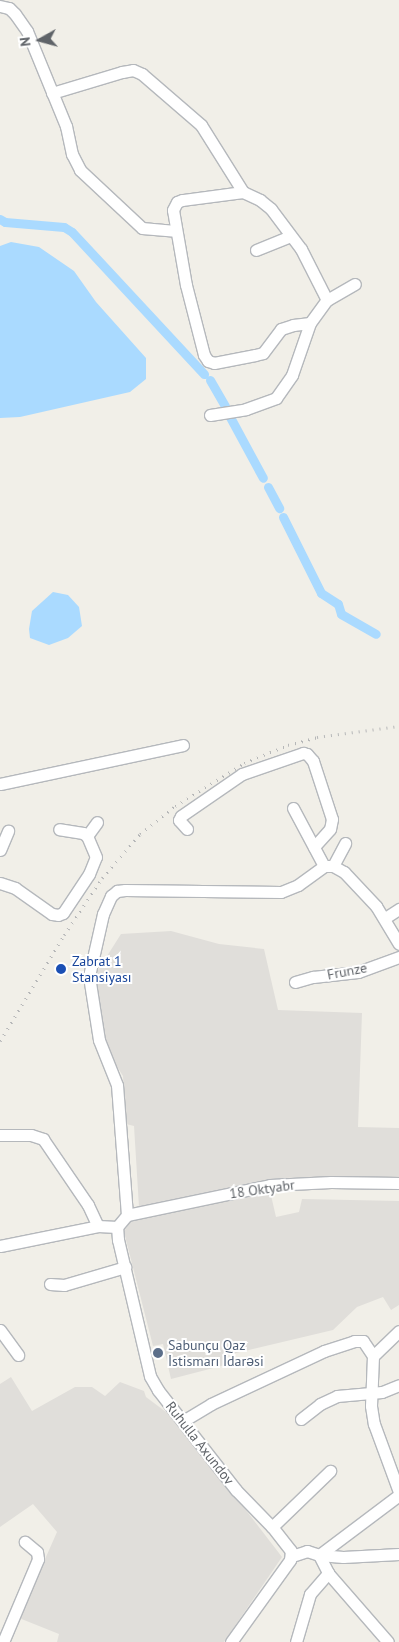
<!DOCTYPE html>
<meta charset="utf-8">
<style>
body{margin:0}
#map{position:relative;width:399px;height:1642px;overflow:hidden;background:#f1efe8;font-family:"PT Sans",sans-serif}
div>[style]{position:absolute}
.industrial>*{inset:0;background:#e0deda}
.water>*{inset:0;background:#aadaff}
.canal>*{height:9px;margin:-4.5px;padding:0 4.5px;transform-origin:4.5px;border-radius:4.5px;background:#aadaff}
.roads{filter:drop-shadow(1px 0 #b5b8bc) drop-shadow(-1px 0 #b5b8bc) drop-shadow(0 1px #b5b8bc) drop-shadow(0 -1px #b5b8bc)}
.minor>*{height:11px;margin:-5.5px;padding:0 5.5px;transform-origin:5.5px;border-radius:5.5px;background:#fff}
.rail>*{height:2.5px;margin-top:-1.25px;transform-origin:0;background:repeating-linear-gradient(90deg,#b6b7b8 0 1px,transparent 0 7px)}
.dots>*{width:14px;height:14px;translate:-50% -50%;box-sizing:border-box;border:2px solid #fff;border-radius:50%}
span{translate:-50% -50%;white-space:nowrap;text-align:center;line-height:1.15;-webkit-text-stroke:4px #fff;paint-order:stroke}
.transit-label{font-size:14px;color:#164399}
.left{translate:0 -50%;text-align:left}
.street-label{font-size:14px;color:#5f6368}
.service-label{font-size:14px;color:#4e5e75}
.north{position:absolute;left:15px;top:15px;width:50px;height:50px;-webkit-text-stroke:4px #fff;paint-order:stroke;rotate:263deg;font-size:14px;font-weight:700;line-height:20px;text-align:center;color:#5f6368}
.north::after{content:'';display:block;margin:auto;width:18px;height:22px;background:#5f6368;clip-path:polygon(50% 0,100% 100%,50% 72%,0 100%)}
</style>
<div id="map">
<div class="industrial">
<div style="clip-path:polygon(171px 931px,219px 944px,264px 949px,278px 1010px,362px 1013px,358px 1127px,399px 1128px,399px 1180px,302px 1177px,271px 1179px,139px 1207px,134px 1126px,126px 1124px,123px 1076px,106px 1049px,95px 975px,121px 934px)"></div>
<div style="clip-path:polygon(270px 1191px,276px 1217px,299px 1212px,302px 1199px,399px 1201px,399px 1305px,391px 1310px,383px 1297px,357px 1307px,333px 1330px,224px 1356px,225px 1365px,171px 1379px,163px 1344px,153px 1346px,124px 1232px,130px 1221px)"></div>
<div style="clip-path:polygon(11px 1377px,32px 1411px,75px 1387px,92px 1387px,105px 1396px,120px 1382px,144px 1391px,146px 1397px,170px 1415px,185px 1431px,282px 1557px,224px 1642px,57px 1642px,59px 1634px,19px 1618px,57px 1532px,33px 1504px,0 1527px,0 1384px)"></div>
</div>
<div class="water">
<div style="clip-path:polygon(11px 242px,39px 247px,74px 271px,96px 302px,146px 358px,146px 379px,130px 392px,20px 417px,0 418px,0 246px)"></div>
<div style="clip-path:polygon(53px 592px,68px 595px,79px 607px,82px 626px,68px 638px,49px 645px,30px 638px,29px 629px,32px 611px)"></div>
</div>
<div class="canal">
<div style="left:0;top:219px;width:6px;rotate:31deg"></div>
<div style="left:5px;top:222px;width:59px;rotate:4.8deg"></div>
<div style="left:64px;top:227px;width:9px;rotate:32deg"></div>
<div style="left:72px;top:232px;width:194px;rotate:47.1deg"></div>
<div style="left:210px;top:380px;width:30px;rotate:60deg"></div>
<div style="left:230px;top:417px;width:69px;rotate:61.6deg"></div>
<div style="left:268px;top:487px;width:24px;rotate:62deg"></div>
<div style="left:283px;top:517px;width:85px;rotate:63.4deg"></div>
<div style="left:321px;top:593px;width:20px;rotate:33deg"></div>
<div style="left:338px;top:604px;width:10px;rotate:73deg"></div>
<div style="left:341px;top:614px;width:40px;rotate:29.7deg"></div>
</div>
<div class="roads">
<div class="minor">
<div style="left:0;top:6px;width:9px;rotate:13deg"></div>
<div style="left:9px;top:8px;width:8px;rotate:45deg"></div>
<div style="left:15px;top:14px;width:21px;rotate:55deg"></div>
<div style="left:27px;top:31px;width:103px;rotate:67.7deg"></div>
<div style="left:66px;top:126px;width:29px;rotate:78deg"></div>
<div style="left:72px;top:154px;width:18px;rotate:63deg"></div>
<div style="left:80px;top:170px;width:85px;rotate:43.1deg"></div>
<div style="left:142px;top:228px;width:33px;rotate:5deg"></div>
<div style="left:52px;top:93px;width:73px;rotate:-16.7deg"></div>
<div style="left:122px;top:72px;width:11px;rotate:-10deg"></div>
<div style="left:133px;top:70px;width:10px;rotate:24deg"></div>
<div style="left:142px;top:74px;width:78px;rotate:40.8deg"></div>
<div style="left:201px;top:125px;width:79px;rotate:57.9deg"></div>
<div style="left:243px;top:192px;width:19px;rotate:25deg"></div>
<div style="left:260px;top:200px;width:14px;rotate:39deg"></div>
<div style="left:271px;top:209px;width:50px;rotate:53.1deg"></div>
<div style="left:301px;top:249px;width:57px;rotate:63deg"></div>
<div style="left:243px;top:192px;width:62px;rotate:172.5deg"></div>
<div style="left:182px;top:200px;width:5px;rotate:158deg"></div>
<div style="left:177px;top:202px;width:9px;rotate:117deg"></div>
<div style="left:173px;top:210px;width:76px;rotate:80.2deg"></div>
<div style="left:186px;top:285px;width:72px;rotate:75.6deg"></div>
<div style="left:204px;top:355px;width:7px;rotate:56deg"></div>
<div style="left:208px;top:361px;width:6px;rotate:18deg"></div>
<div style="left:214px;top:363px;width:42px;rotate:-11deg"></div>
<div style="left:255px;top:355px;width:8px;rotate:-14deg"></div>
<div style="left:263px;top:353px;width:30px;rotate:-53deg"></div>
<div style="left:281px;top:329px;width:13px;rotate:-18deg"></div>
<div style="left:293px;top:325px;width:17px;rotate:-7deg"></div>
<div style="left:256px;top:250px;width:37px;rotate:-22deg"></div>
<div style="left:210px;top:415px;width:36px;rotate:-9deg"></div>
<div style="left:246px;top:409px;width:32px;rotate:-20deg"></div>
<div style="left:276px;top:398px;width:28px;rotate:-55deg"></div>
<div style="left:292px;top:375px;width:55px;rotate:-70.9deg"></div>
<div style="left:310px;top:323px;width:29px;rotate:-54deg"></div>
<div style="left:327px;top:300px;width:32px;rotate:-30deg"></div>
<div style="left:0;top:784px;width:187px;rotate:-12deg"></div>
<div style="left:293px;top:808px;width:66px;rotate:61.9deg"></div>
<div style="left:187px;top:829px;width:12px;rotate:-132deg"></div>
<div style="left:179px;top:820px;width:4px;rotate:-63deg"></div>
<div style="left:181px;top:816px;width:74px;rotate:-34.5deg"></div>
<div style="left:242px;top:774px;width:65px;rotate:-19deg"></div>
<div style="left:303px;top:753px;width:4px;rotate:14deg"></div>
<div style="left:307px;top:754px;width:9px;rotate:49deg"></div>
<div style="left:313px;top:761px;width:61px;rotate:71.9deg"></div>
<div style="left:332px;top:819px;width:10px;rotate:101deg"></div>
<div style="left:330px;top:829px;width:24px;rotate:132deg"></div>
<div style="left:87px;top:836px;width:17px;rotate:-54deg"></div>
<div style="left:0;top:850px;width:21px;rotate:-67deg"></div>
<div style="left:333px;top:866px;width:26px;rotate:-62deg"></div>
<div style="left:0;top:883px;width:16px;rotate:18deg"></div>
<div style="left:15px;top:888px;width:45px;rotate:35.1deg"></div>
<div style="left:52px;top:914px;width:6px;rotate:9deg"></div>
<div style="left:58px;top:915px;width:5px;rotate:-22deg"></div>
<div style="left:63px;top:913px;width:47px;rotate:-56.3deg"></div>
<div style="left:89px;top:874px;width:18px;rotate:-68deg"></div>
<div style="left:96px;top:857px;width:23px;rotate:-113deg"></div>
<div style="left:87px;top:836px;width:5px;rotate:-143deg"></div>
<div style="left:83px;top:833px;width:24px;rotate:-171deg"></div>
<div style="left:385px;top:918px;width:17px;rotate:-33deg"></div>
<div style="left:295px;top:982px;width:19px;rotate:-16deg"></div>
<div style="left:313px;top:977px;width:45px;rotate:-6.3deg"></div>
<div style="left:358px;top:972px;width:44px;rotate:-20.1deg"></div>
<div style="left:0;top:1135px;width:31px"></div>
<div style="left:31px;top:1135px;width:13px;rotate:18deg"></div>
<div style="left:43px;top:1139px;width:80px;rotate:55.7deg"></div>
<div style="left:88px;top:1205px;width:23px;rotate:65deg"></div>
<div style="left:127px;top:1215px;width:130px;rotate:-94.4deg"></div>
<div style="left:117px;top:1085px;width:48px;rotate:-111.8deg"></div>
<div style="left:99px;top:1040px;width:65px;rotate:-98.9deg"></div>
<div style="left:89px;top:976px;width:64px;rotate:-77.3deg"></div>
<div style="left:103px;top:914px;width:20px;rotate:-66deg"></div>
<div style="left:111px;top:896px;width:8px;rotate:-40deg"></div>
<div style="left:117px;top:891px;width:8px;rotate:-7deg"></div>
<div style="left:125px;top:890px;width:156px;rotate:0.7deg"></div>
<div style="left:281px;top:892px;width:18px;rotate:-22deg"></div>
<div style="left:298px;top:885px;width:32px;rotate:-36deg"></div>
<div style="left:324px;top:866px;width:9px"></div>
<div style="left:333px;top:866px;width:13px;rotate:29deg"></div>
<div style="left:344px;top:872px;width:47px;rotate:46.7deg"></div>
<div style="left:376px;top:906px;width:44px;rotate:58.8deg"></div>
<div style="left:0;top:1246px;width:100px;rotate:-11.5deg"></div>
<div style="left:98px;top:1226px;width:19px;rotate:3deg"></div>
<div style="left:50px;top:1284px;width:14px;rotate:4deg"></div>
<div style="left:64px;top:1285px;width:64px;rotate:-16.4deg"></div>
<div style="left:0;top:1330px;width:31px;rotate:54deg"></div>
<div style="left:399px;top:1331px;width:36px;rotate:136deg"></div>
<div style="left:373px;top:1356px;width:50px;rotate:92.3deg"></div>
<div style="left:371px;top:1406px;width:18px;rotate:81deg"></div>
<div style="left:374px;top:1424px;width:72px;rotate:69.8deg"></div>
<div style="left:301px;top:1419px;width:24px;rotate:-38deg"></div>
<div style="left:320px;top:1404px;width:19px;rotate:-25deg"></div>
<div style="left:337px;top:1396px;width:45px;rotate:-5.1deg"></div>
<div style="left:382px;top:1392px;width:18px;rotate:-22deg"></div>
<div style="left:183px;top:1421px;width:33px;rotate:-31deg"></div>
<div style="left:211px;top:1404px;width:125px;rotate:-25.1deg"></div>
<div style="left:324px;top:1351px;width:32px;rotate:-18deg"></div>
<div style="left:354px;top:1341px;width:9px"></div>
<div style="left:363px;top:1341px;width:18px;rotate:56deg"></div>
<div style="left:399px;top:1495px;width:100px;rotate:143.1deg"></div>
<div style="left:319px;top:1555px;width:24px;rotate:5deg"></div>
<div style="left:343px;top:1557px;width:56px;rotate:-3.1deg"></div>
<div style="left:272px;top:1527px;width:81px;rotate:-44deg"></div>
<div style="left:292px;top:1556px;width:16px;rotate:-18deg"></div>
<div style="left:307px;top:1551px;width:13px;rotate:18deg"></div>
<div style="left:319px;top:1555px;width:20px;rotate:63deg"></div>
<div style="left:328px;top:1573px;width:91px;rotate:49deg"></div>
<div style="left:3px;top:1642px;width:90px;rotate:-67.1deg"></div>
<div style="left:38px;top:1559px;width:7px;rotate:-98deg"></div>
<div style="left:37px;top:1552px;width:16px;rotate:-140deg"></div>
<div style="left:231px;top:1642px;width:101px;rotate:-54.3deg"></div>
<div style="left:290px;top:1560px;width:9px;rotate:-84deg"></div>
<div style="left:291px;top:1551px;width:31px;rotate:-128deg"></div>
<div style="left:272px;top:1527px;width:52px;rotate:-134.2deg"></div>
<div style="left:236px;top:1490px;width:127px;rotate:-128deg"></div>
<div style="left:158px;top:1390px;width:16px;rotate:-120deg"></div>
<div style="left:150px;top:1376px;width:140px;rotate:-103.2deg"></div>
<div style="left:118px;top:1240px;width:13px;rotate:-94deg"></div>
<div style="left:117px;top:1227px;width:16px;rotate:-50deg"></div>
<div style="left:127px;top:1215px;width:146px;rotate:-11.8deg"></div>
<div style="left:270px;top:1185px;width:61px;rotate:-2.8deg"></div>
<div style="left:331px;top:1182px;width:68px;rotate:0.8deg"></div>
<div style="left:296px;top:1642px;width:50px;rotate:-73.7deg"></div>
<div style="left:310px;top:1594px;width:28px;rotate:-49deg"></div>
</div>
</div>
<div class="rail">
<div style="left:0;top:1041px;width:124px;rotate:-58.9deg"></div>
<div style="left:64px;top:935px;width:69px;rotate:-56.3deg"></div>
<div style="left:102px;top:878px;width:58px;rotate:-49.2deg"></div>
<div style="left:140px;top:834px;width:45px;rotate:-38.7deg"></div>
<div style="left:175px;top:806px;width:81px;rotate:-31.9deg"></div>
<div style="left:244px;top:763px;width:48px;rotate:-22.2deg"></div>
<div style="left:288px;top:745px;width:30px;rotate:-15deg"></div>
<div style="left:317px;top:737px;width:83px;rotate:-7.6deg"></div>
</div>
<div class="dots">
<div style="left:61px;top:969px;background:#1a4fb4"></div>
<div style="left:158px;top:1353px;background:#5c6f8a"></div>
</div>
<div class="transit-label">
<span class="left" style="left:72px;top:969px">Zabrat 1<br>Stansiyası</span>
</div>
<div class="street-label">
<span style="left:347px;top:971px;rotate:-11deg">Frunze</span>
<span style="left:262px;top:1189px;rotate:-8deg">18 Oktyabr</span>
<span style="left:200px;top:1443px;rotate:52deg">Ruhulla Axundov</span>
</div>
<div class="service-label">
<span class="left" style="left:168px;top:1353px">Sabunçu Qaz<br>İstismarı İdarəsi</span>
</div>
<div class="north">N</div>
</div>
